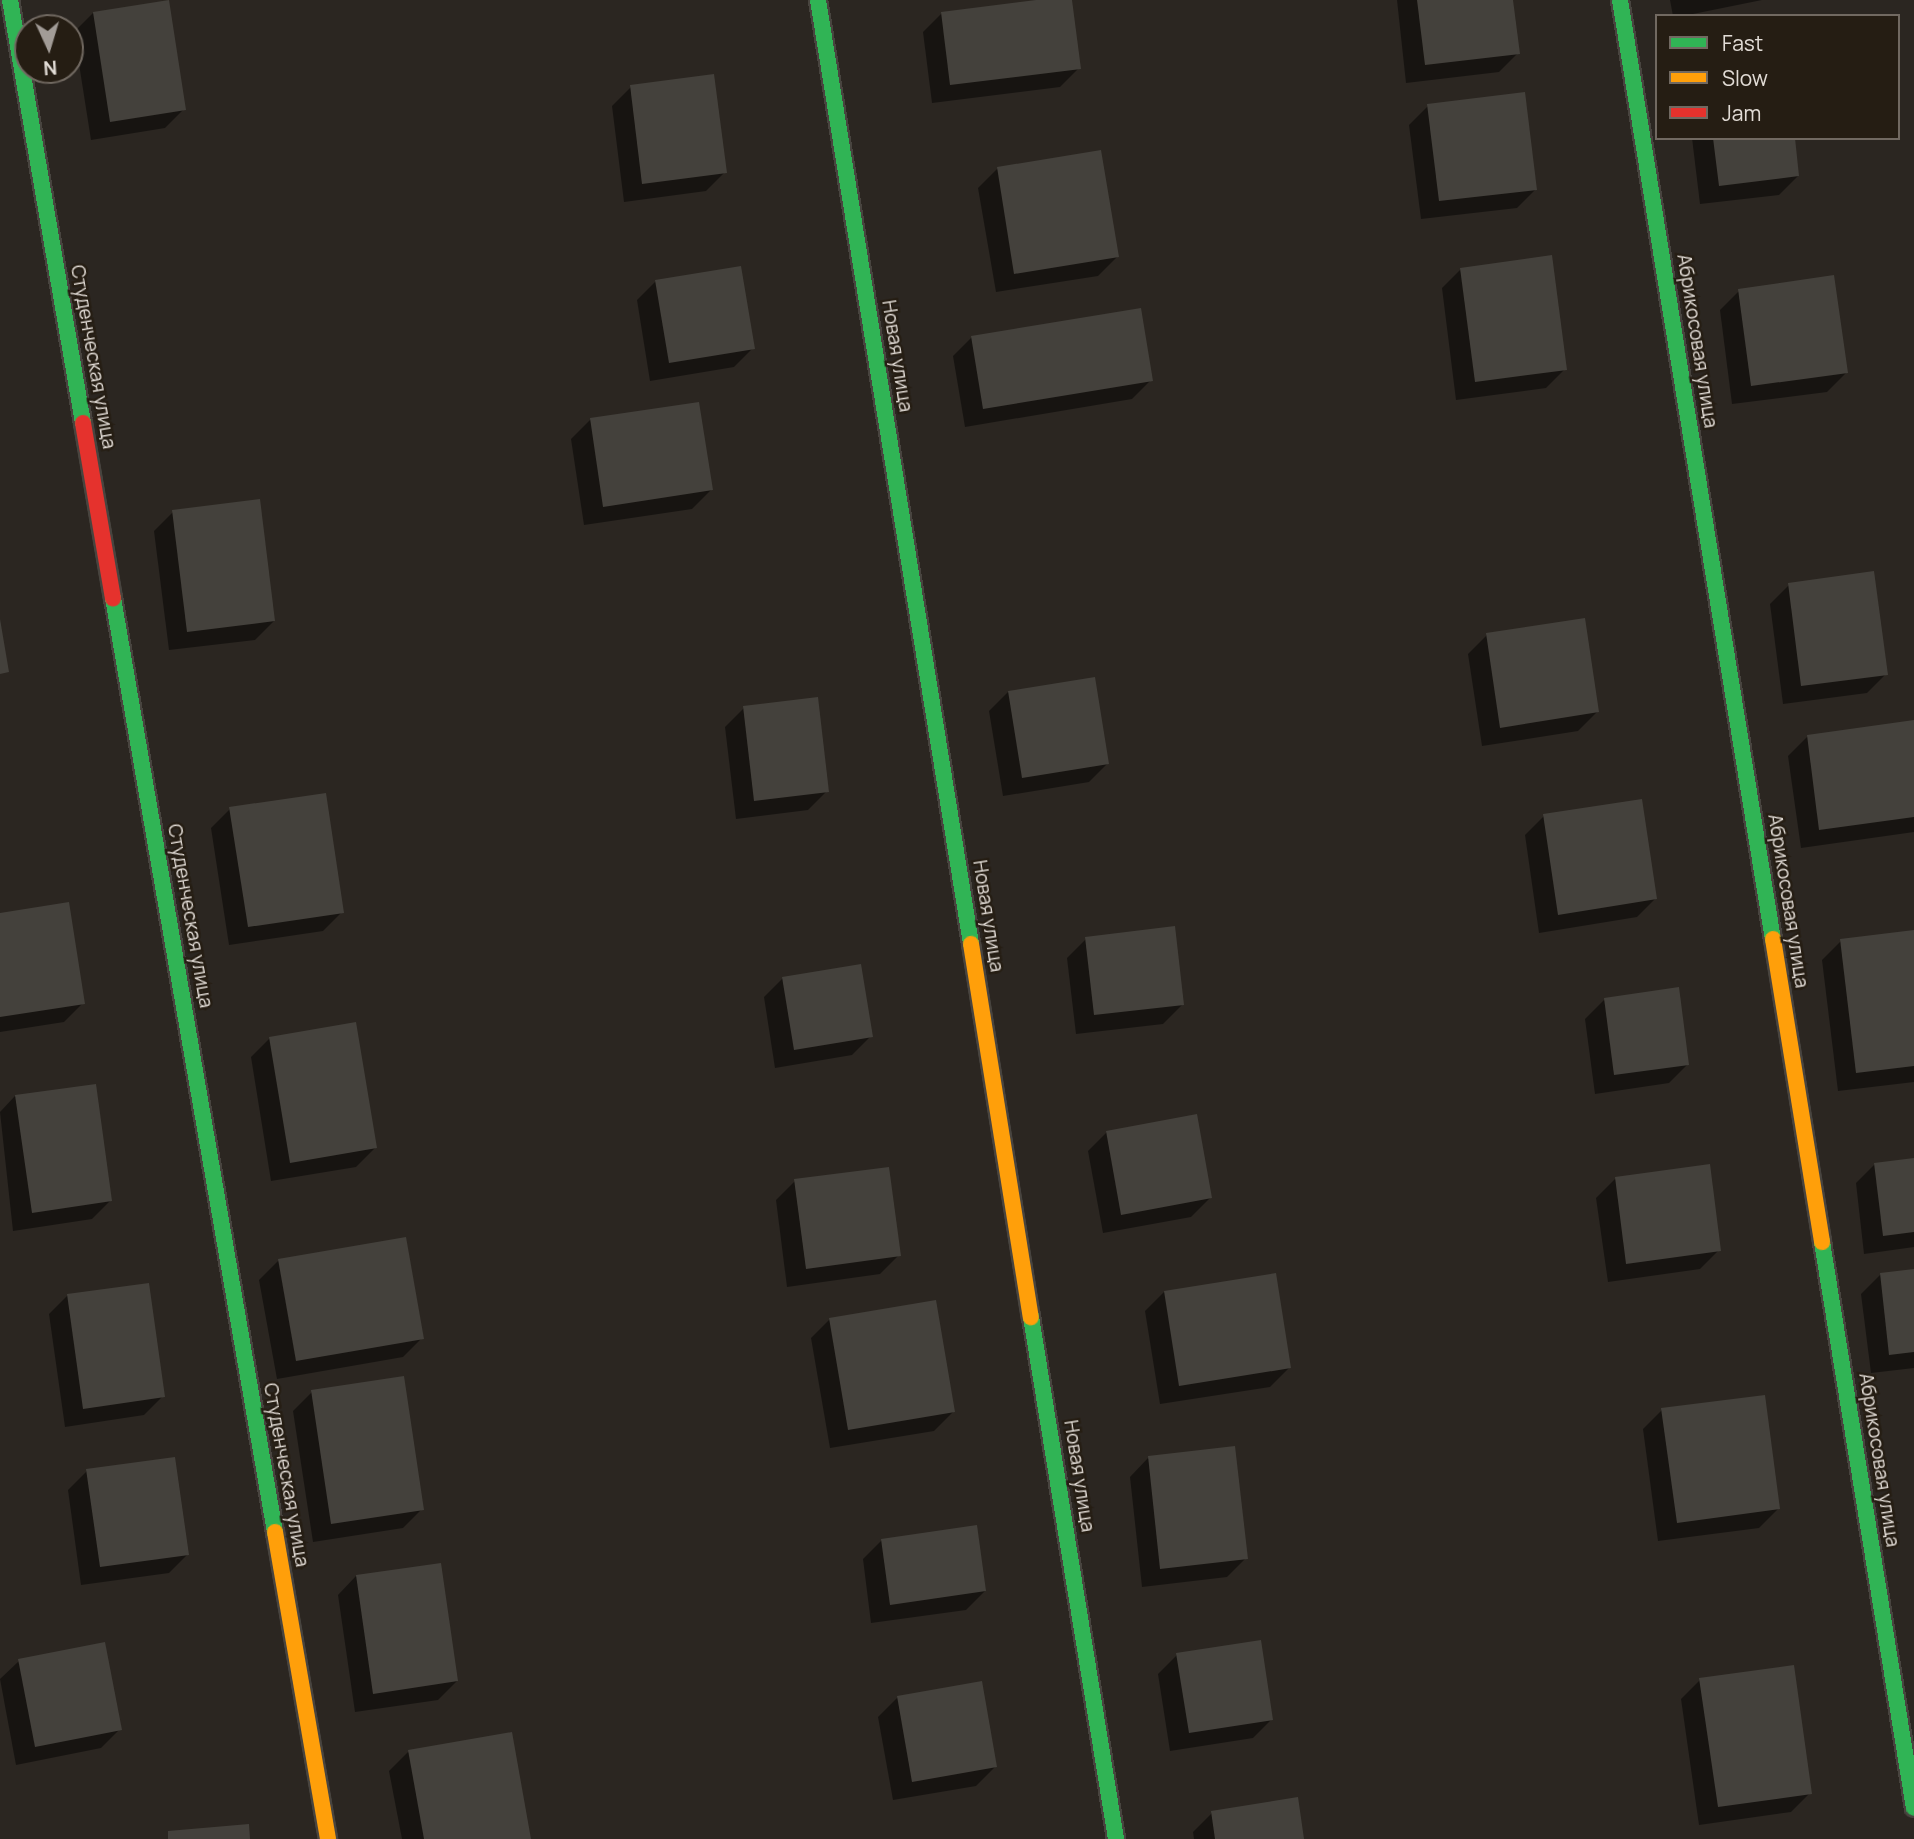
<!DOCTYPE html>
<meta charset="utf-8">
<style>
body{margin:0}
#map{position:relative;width:1914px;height:1839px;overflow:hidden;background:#2b2621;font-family:Manrope,sans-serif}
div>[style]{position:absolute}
.shadow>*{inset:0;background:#0007}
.building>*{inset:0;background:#44413c}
.roads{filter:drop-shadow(2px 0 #48443f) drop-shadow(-2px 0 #48443f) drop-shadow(0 2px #48443f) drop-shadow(0 -2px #48443f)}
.fast>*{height:16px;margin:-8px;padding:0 8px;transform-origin:8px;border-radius:8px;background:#30b455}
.slow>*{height:16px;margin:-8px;padding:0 8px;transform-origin:8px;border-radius:8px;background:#ff9f0a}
.jam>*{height:16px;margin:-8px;padding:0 8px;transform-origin:8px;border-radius:8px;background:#e5322d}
span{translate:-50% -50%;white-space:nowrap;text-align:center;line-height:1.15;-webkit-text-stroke:5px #251d13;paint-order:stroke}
.street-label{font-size:19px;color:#e2dcd6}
.legend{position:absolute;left:1655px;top:14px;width:245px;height:126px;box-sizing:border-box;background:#251d13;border:2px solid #716961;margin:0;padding:9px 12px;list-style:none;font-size:21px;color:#e2dcd6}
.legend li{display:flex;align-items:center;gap:14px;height:35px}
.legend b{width:35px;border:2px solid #716961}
.north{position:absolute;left:14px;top:14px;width:70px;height:70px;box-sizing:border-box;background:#251d13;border:2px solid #716961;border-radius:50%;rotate:176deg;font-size:19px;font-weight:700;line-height:28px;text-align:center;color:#e2dcd6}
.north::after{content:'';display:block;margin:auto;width:24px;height:32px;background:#a29c97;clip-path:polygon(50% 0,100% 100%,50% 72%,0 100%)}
</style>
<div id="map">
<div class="shadow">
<div style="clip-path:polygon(1070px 0,1079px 68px,1060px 87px,932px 103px,923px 32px,942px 13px)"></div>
<div style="clip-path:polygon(1512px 0,1518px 53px,1499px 72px,1406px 83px,1397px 0)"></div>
<div style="clip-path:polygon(1670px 0,1762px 0,1683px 16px,1673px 16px)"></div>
<div style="clip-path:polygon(93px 13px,184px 109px,165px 128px,91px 140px,74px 32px)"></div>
<div style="clip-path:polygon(631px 87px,725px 172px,706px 191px,624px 202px,612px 106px)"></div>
<div style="clip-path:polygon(1428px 106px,1536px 189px,1517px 208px,1421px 219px,1409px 125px)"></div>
<div style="clip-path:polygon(1692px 138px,1793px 138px,1798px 176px,1779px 195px,1700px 204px)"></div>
<div style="clip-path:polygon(997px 169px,1117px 257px,1098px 276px,996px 292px,978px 188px)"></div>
<div style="clip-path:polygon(1461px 269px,1565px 369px,1546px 388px,1456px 400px,1442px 288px)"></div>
<div style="clip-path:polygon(656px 281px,753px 348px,734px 367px,650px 381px,637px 300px)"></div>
<div style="clip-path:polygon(1739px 291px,1846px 373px,1827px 392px,1732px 404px,1720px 310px)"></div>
<div style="clip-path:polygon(972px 337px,1151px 380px,1132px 399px,965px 427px,953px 356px)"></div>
<div style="clip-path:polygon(590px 420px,711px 490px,692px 509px,584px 525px,571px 439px)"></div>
<div style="clip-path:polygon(173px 512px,274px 621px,255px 640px,169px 650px,154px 531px)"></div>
<div style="clip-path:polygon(1789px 585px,1886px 674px,1867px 693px,1783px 704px,1770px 604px)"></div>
<div style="clip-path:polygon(1487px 635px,1597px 712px,1578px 731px,1482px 746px,1468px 654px)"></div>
<div style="clip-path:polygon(1008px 692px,1108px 763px,1089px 782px,1003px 796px,989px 711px)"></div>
<div style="clip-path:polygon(744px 708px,827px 791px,808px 810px,736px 819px,725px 727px)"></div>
<div style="clip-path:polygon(1914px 722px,1914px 832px,1801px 848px,1788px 756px,1807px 737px)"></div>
<div style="clip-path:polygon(230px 809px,342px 912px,323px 931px,229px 945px,211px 828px)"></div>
<div style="clip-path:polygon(1544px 816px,1656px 898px,1637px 917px,1539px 933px,1525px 835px)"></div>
<div style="clip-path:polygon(0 915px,83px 1003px,64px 1022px,0 1032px)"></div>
<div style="clip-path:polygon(1914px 932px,1914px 1082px,1838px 1091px,1822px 960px,1841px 941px)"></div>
<div style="clip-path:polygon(1086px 939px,1182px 1005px,1163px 1024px,1076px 1034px,1067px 958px)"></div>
<div style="clip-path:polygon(783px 978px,871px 1036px,852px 1055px,775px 1068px,764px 997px)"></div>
<div style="clip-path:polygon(1604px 1000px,1688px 1064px,1669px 1083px,1595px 1094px,1585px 1019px)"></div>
<div style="clip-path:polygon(270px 1038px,375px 1148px,356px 1167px,271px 1181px,251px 1057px)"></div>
<div style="clip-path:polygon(15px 1096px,111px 1200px,92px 1219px,13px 1231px,0 1112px)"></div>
<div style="clip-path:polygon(1107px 1132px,1210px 1198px,1191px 1217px,1103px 1233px,1088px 1151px)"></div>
<div style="clip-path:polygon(1914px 1159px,1914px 1247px,1864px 1254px,1856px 1183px,1875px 1164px)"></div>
<div style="clip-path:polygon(1615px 1179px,1719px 1250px,1700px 1269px,1608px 1282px,1596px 1198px)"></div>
<div style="clip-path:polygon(795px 1181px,899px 1255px,880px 1274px,787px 1287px,776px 1200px)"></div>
<div style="clip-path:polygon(278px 1261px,422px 1338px,403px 1357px,277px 1379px,259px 1280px)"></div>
<div style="clip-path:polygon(1914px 1271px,1914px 1368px,1871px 1373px,1861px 1294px,1880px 1275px)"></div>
<div style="clip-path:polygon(1164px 1292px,1289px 1368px,1270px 1387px,1160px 1404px,1145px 1311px)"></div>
<div style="clip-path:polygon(68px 1295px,163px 1396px,144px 1415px,65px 1427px,49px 1314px)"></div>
<div style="clip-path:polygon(830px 1319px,953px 1412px,934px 1431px,830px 1448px,811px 1338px)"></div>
<div style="clip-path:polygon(312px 1392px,422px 1509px,403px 1528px,313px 1542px,293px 1411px)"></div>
<div style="clip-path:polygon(1662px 1410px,1778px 1509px,1759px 1528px,1658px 1541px,1643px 1429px)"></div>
<div style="clip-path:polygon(1148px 1458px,1246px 1558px,1227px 1577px,1142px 1587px,1130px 1477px)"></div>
<div style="clip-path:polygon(87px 1471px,188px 1554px,169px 1573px,81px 1585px,68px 1490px)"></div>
<div style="clip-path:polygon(882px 1540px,985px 1591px,966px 1610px,871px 1623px,863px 1559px)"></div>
<div style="clip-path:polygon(356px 1576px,457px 1681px,438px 1700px,355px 1712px,338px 1595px)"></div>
<div style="clip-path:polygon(1177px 1655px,1272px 1719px,1253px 1738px,1170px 1751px,1158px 1674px)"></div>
<div style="clip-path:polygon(19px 1661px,120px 1729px,101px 1748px,16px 1765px,0 1679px)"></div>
<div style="clip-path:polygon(1700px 1680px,1810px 1793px,1791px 1812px,1699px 1825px,1681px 1699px)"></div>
<div style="clip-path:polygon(897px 1698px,995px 1767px,976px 1786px,893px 1800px,878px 1717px)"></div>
<div style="clip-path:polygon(408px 1752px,529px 1839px,402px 1839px,389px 1771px)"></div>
<div style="clip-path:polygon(1212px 1813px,1302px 1839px,1194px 1839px,1193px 1832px)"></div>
</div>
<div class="building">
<div style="clip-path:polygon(169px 0,186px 110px,110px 122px,93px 12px)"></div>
<div style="clip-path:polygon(1036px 0,1072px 0,1081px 69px,950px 85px,941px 12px)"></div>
<div style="clip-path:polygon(1417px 0,1513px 0,1520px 54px,1425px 65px)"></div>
<div style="clip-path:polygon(714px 74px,727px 173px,642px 184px,630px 85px)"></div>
<div style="clip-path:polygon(1525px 92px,1537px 190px,1439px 201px,1427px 104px)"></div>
<div style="clip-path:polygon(1713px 138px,1795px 138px,1799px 176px,1719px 186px)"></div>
<div style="clip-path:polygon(1101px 150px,1119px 257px,1014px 274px,997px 167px)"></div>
<div style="clip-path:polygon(1552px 255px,1567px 370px,1475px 382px,1460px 268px)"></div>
<div style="clip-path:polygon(741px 266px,755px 349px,669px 363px,655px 280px)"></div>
<div style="clip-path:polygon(1834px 275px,1848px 373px,1751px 386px,1738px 289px)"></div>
<div style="clip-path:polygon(1141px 308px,1153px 381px,983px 409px,971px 336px)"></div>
<div style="clip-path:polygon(699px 402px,713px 490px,603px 507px,590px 418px)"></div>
<div style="clip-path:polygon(260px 499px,275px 621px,187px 632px,172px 510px)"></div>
<div style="clip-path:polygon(1874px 571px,1888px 675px,1801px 686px,1788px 583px)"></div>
<div style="clip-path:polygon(1585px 618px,1599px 712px,1500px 728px,1486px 633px)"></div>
<div style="clip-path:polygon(0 619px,9px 672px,0 674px)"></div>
<div style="clip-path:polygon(1095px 677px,1109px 764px,1022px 778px,1008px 691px)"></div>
<div style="clip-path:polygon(818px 697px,829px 792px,754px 801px,743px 706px)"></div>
<div style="clip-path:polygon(1914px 720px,1914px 817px,1819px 830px,1807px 735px)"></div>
<div style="clip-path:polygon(326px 793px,344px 913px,248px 927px,229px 807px)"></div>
<div style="clip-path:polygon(1642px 799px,1657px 899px,1558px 915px,1543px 814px)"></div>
<div style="clip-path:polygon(69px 902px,85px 1004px,0 1017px,0 913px)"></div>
<div style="clip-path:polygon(1175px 926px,1184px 1005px,1094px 1015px,1085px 937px)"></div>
<div style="clip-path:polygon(1914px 930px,1914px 1066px,1856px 1073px,1840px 939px)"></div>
<div style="clip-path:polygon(861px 964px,873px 1037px,794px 1050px,782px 977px)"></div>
<div style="clip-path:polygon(1679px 987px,1689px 1065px,1614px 1075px,1604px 998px)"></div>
<div style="clip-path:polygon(356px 1022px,377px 1148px,290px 1163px,269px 1037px)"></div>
<div style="clip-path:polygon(96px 1084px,112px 1201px,32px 1213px,15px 1095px)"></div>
<div style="clip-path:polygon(1197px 1114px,1212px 1198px,1121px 1215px,1106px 1131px)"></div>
<div style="clip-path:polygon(1914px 1158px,1914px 1232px,1883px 1236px,1874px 1163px)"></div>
<div style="clip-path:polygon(1710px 1164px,1721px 1251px,1626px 1264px,1615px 1177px)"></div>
<div style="clip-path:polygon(889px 1167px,901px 1256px,806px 1269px,794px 1179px)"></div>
<div style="clip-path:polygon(406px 1237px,424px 1339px,296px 1361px,278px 1259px)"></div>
<div style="clip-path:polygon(1914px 1269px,1914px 1352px,1889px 1355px,1880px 1273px)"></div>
<div style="clip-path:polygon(1276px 1273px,1291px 1368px,1179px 1386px,1164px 1291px)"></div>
<div style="clip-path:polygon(149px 1283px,165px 1397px,83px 1409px,67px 1294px)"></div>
<div style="clip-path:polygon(936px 1300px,955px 1412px,848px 1430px,829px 1318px)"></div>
<div style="clip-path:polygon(404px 1376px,424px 1510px,331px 1524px,311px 1390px)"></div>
<div style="clip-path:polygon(1765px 1395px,1780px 1509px,1677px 1523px,1661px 1408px)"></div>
<div style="clip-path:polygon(1235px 1446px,1248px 1559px,1160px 1569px,1148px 1456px)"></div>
<div style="clip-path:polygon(175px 1457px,189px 1555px,100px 1567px,86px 1469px)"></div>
<div style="clip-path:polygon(977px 1525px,986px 1591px,890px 1605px,881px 1539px)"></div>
<div style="clip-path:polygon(441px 1563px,458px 1681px,373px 1694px,356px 1575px)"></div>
<div style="clip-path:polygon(1261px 1640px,1273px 1720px,1189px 1733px,1176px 1653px)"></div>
<div style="clip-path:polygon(105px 1642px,122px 1730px,35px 1747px,18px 1659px)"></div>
<div style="clip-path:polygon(1794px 1665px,1812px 1794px,1718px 1807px,1699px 1678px)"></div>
<div style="clip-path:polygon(982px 1681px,997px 1767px,912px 1782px,897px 1696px)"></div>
<div style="clip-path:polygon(512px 1732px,531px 1839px,424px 1839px,408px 1750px)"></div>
<div style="clip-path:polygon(1298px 1797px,1304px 1839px,1215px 1839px,1211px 1811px)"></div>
<div style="clip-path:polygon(249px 1824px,250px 1839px,168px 1839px,168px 1831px)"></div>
</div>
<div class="roads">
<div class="fast">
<div style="left:10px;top:0;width:429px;rotate:80.2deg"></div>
<div style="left:818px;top:0;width:956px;rotate:80.79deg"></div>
<div style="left:1620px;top:0;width:951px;rotate:80.75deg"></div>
<div style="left:113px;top:598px;width:948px;rotate:80.16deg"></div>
<div style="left:1822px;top:1242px;width:573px;rotate:80.77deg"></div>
<div style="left:1031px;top:1317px;width:529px;rotate:80.75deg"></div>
</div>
<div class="slow">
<div style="left:1773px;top:939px;width:307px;rotate:80.8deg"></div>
<div style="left:971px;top:944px;width:378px;rotate:80.9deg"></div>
<div style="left:275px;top:1532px;width:312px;rotate:80.2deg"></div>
</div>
<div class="jam">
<div style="left:83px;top:423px;width:178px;rotate:80.3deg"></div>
</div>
</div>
<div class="street-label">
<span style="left:1697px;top:341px;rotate:81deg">Абрикосовая улица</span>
<span style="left:897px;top:356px;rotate:81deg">Новая улица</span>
<span style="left:93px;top:357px;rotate:80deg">Студенческая улица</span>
<span style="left:1788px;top:901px;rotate:81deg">Абрикосовая улица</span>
<span style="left:190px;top:916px;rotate:80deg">Студенческая улица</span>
<span style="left:988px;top:916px;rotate:81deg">Новая улица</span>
<span style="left:1879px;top:1460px;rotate:81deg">Абрикосовая улица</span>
<span style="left:286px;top:1475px;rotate:80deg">Студенческая улица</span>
<span style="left:1079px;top:1476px;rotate:81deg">Новая улица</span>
</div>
<ul class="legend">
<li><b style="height:9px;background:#30b455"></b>Fast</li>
<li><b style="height:9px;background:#ff9f0a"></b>Slow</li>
<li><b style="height:9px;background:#e5322d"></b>Jam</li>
</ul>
<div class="north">N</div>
</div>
